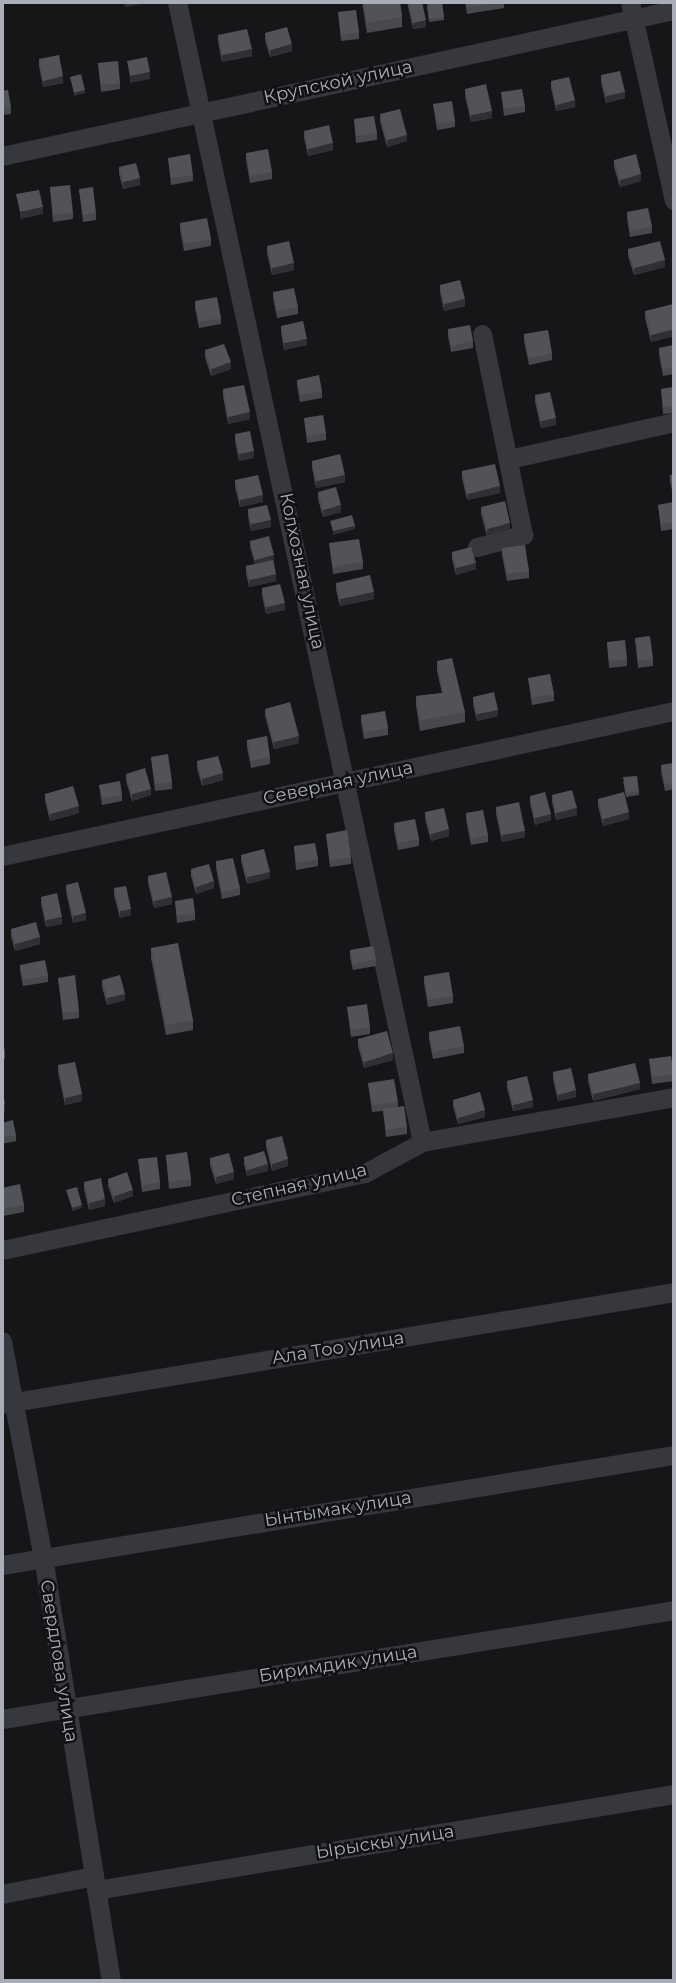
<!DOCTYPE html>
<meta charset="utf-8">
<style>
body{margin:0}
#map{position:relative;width:676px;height:1983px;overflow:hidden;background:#161618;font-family:Montserrat,sans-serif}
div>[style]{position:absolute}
.minor>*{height:19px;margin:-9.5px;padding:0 9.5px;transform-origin:9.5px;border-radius:9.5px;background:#37383d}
.wall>*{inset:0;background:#47494d}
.shaded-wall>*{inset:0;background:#2f3033}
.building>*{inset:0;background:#525359}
span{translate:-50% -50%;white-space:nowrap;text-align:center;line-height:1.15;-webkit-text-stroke:5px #111113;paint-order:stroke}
.street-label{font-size:18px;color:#a8adb8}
.frame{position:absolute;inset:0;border:4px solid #a8adb8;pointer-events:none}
</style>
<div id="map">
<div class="minor">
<div style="left:177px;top:2px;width:1166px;rotate:77.87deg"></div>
<div style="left:630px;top:2px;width:203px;rotate:77.5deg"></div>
<div style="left:2px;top:156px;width:688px;rotate:-12.26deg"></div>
<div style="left:509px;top:459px;width:169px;rotate:-12.6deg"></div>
<div style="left:477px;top:547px;width:48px;rotate:-14.6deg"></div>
<div style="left:523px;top:535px;width:205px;rotate:-101.5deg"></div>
<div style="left:2px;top:856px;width:687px;rotate:-12.18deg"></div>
<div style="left:2px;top:1250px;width:371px;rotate:-12deg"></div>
<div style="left:365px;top:1173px;width:65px;rotate:-28.5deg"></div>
<div style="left:422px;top:1142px;width:256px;rotate:-10.1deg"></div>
<div style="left:2px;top:1341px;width:220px;rotate:79.3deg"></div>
<div style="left:43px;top:1557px;width:429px;rotate:80.9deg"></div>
<div style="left:2px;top:1404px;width:681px;rotate:-9.46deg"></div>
<div style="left:2px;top:1565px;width:681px;rotate:-9.3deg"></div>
<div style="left:2px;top:1719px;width:681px;rotate:-9.21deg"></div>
<div style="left:96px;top:1890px;width:586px;rotate:-9.43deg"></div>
<div style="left:2px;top:1894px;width:94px;rotate:-11.1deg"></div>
</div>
<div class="wall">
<div style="clip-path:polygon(362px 2px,400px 2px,402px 17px,402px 27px,367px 33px)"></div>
<div style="clip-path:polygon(407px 2px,422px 2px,426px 27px,413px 29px)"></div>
<div style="clip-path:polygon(465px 2px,504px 2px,504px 8px,467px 14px)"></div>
<div style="clip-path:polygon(427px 6px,444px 17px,444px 20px,429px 22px)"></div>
<div style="clip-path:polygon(338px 12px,359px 32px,359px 39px,341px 41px)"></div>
<div style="clip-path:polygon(265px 33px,292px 51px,270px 57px,265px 40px)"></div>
<div style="clip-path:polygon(218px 35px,252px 56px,222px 62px,218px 42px)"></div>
<div style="clip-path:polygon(39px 59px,63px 83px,43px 87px,39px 66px)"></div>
<div style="clip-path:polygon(98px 63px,120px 83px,120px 89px,101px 92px)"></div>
<div style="clip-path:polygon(601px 75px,625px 98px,606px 103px,601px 82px)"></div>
<div style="clip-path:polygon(551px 81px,575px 107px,556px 111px,551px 88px)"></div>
<div style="clip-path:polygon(465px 89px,492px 118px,471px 122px,465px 96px)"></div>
<div style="clip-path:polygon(2px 91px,11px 107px,11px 114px,2px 115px)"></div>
<div style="clip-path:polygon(501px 92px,525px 106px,525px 112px,504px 116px)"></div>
<div style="clip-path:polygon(433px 104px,455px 121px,455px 127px,437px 130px)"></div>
<div style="clip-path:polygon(380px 114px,407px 141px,387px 147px,380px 121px)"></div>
<div style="clip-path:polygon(354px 119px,377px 133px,377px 140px,356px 143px)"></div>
<div style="clip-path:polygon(304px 131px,333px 150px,308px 156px,304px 138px)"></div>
<div style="clip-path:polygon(246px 153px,272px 172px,272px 179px,250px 183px,246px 160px)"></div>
<div style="clip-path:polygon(168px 158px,193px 175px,193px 181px,171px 185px)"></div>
<div style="clip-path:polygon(614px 160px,641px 181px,620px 187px,614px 167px)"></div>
<div style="clip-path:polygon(119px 167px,140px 185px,123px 189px,119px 174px)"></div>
<div style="clip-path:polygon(50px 187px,73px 213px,73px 219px,53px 222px)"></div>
<div style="clip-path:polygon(79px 189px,96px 213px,96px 220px,83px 222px)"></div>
<div style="clip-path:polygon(627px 212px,652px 226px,652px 233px,630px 237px,627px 219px)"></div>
<div style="clip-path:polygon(180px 223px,211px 239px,211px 246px,184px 251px,180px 230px)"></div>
<div style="clip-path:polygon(267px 246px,294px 270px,272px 275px,267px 253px)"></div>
<div style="clip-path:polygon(628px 249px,665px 267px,634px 275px,628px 256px)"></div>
<div style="clip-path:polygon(440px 285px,465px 306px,444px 311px,440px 292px)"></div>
<div style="clip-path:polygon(273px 292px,298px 307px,298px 314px,277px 318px,273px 298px)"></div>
<div style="clip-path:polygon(195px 301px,221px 318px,221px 324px,199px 328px,195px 308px)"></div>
<div style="clip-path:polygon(645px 311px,674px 311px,674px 336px,651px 342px,645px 318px)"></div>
<div style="clip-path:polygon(281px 326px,307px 345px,284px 350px,281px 332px)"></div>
<div style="clip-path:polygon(448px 329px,473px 341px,473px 348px,451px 352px,448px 336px)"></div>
<div style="clip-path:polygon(524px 334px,552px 353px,552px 360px,529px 365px,524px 341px)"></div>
<div style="clip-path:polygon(674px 345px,674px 374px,663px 376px,659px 355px,659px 348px)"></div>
<div style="clip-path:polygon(205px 350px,231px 369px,211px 376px,205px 357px)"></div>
<div style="clip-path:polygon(297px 380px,322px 391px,322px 398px,300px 402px,297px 386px)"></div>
<div style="clip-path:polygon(674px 387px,674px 413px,663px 414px,661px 389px)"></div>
<div style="clip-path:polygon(223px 389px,250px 419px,228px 424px,223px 396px)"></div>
<div style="clip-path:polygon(535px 395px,556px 425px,541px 428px,535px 402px)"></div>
<div style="clip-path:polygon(304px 418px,326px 433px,326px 440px,307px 443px)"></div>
<div style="clip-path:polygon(235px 434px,254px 458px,239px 461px,235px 441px)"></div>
<div style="clip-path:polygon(312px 461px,345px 482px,316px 488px,312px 468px)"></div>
<div style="clip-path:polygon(462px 471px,500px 493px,467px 500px,462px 478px)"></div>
<div style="clip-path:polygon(674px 474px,674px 499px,670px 482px,670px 475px)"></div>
<div style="clip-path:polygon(235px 480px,263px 502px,240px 507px,235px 487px)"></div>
<div style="clip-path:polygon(318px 492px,341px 512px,323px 517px,318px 499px)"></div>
<div style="clip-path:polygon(674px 502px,674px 529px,661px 531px,658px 505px)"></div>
<div style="clip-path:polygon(481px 507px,510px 530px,487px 536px,481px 514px)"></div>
<div style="clip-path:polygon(248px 509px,271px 527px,251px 531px,248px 516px)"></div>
<div style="clip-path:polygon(250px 541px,274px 562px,276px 581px,249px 587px,246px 573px,246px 566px,255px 564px,250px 547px)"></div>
<div style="clip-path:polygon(329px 543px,363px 562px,363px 569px,333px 574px)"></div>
<div style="clip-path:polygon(502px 548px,529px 571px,529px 578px,507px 581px,502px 555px)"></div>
<div style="clip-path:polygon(452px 552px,476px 569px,456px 575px,452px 559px)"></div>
<div style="clip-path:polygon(336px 583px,374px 599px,340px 606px,336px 590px)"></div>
<div style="clip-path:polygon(262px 588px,285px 610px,266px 614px,262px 595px)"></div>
<div style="clip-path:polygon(635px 638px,653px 659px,653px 666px,638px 668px)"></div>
<div style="clip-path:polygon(607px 642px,627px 659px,627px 666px,609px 668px)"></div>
<div style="clip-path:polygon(437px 661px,465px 712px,465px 722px,420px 731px,416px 706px,416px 696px,442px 693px,437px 671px)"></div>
<div style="clip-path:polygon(528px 678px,554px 694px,554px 701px,532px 705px)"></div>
<div style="clip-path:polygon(473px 697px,498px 716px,477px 721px,473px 704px)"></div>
<div style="clip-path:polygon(265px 709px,299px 743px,274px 749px,265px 716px)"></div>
<div style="clip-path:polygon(361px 715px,388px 728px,388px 735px,364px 739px,361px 722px)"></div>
<div style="clip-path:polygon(247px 740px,270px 757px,270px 764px,251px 768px,247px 747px)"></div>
<div style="clip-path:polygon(151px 757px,172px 782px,172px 789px,155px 791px)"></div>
<div style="clip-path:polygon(197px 761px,223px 780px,202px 786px,197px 768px)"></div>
<div style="clip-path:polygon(674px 763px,674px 789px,665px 791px,661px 772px,661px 765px)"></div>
<div style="clip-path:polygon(126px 774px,151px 795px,132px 801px,126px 781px)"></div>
<div style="clip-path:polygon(623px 781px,639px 791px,639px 795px,626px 797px)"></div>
<div style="clip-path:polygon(99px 785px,122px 795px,122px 801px,102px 805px)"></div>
<div style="clip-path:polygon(45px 794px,79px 813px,50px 821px,45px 801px)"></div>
<div style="clip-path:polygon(552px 795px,577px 815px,556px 820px,552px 802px)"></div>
<div style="clip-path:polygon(530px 796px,551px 820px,535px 825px,530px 803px)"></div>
<div style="clip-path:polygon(598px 799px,629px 819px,603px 826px,598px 806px)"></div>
<div style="clip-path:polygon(496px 807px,525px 837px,502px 842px,496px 814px)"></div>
<div style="clip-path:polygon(425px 812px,449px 836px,431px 841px,425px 819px)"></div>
<div style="clip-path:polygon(466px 813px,488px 835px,488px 842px,471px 845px,466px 820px)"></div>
<div style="clip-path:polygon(394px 823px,419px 839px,419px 846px,398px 850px,394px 830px)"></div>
<div style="clip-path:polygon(326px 834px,351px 857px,351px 864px,330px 867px)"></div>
<div style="clip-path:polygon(294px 846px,318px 859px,318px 866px,296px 870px)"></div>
<div style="clip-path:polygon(241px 855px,270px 878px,247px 884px,241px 861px)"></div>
<div style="clip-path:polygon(216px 861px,240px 888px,240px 895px,222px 899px,216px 868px)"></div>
<div style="clip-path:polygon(191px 869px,214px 888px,196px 894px,191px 876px)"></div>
<div style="clip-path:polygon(148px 876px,172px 904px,154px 908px,148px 883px)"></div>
<div style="clip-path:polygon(66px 885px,86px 920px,73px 923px,66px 892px)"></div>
<div style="clip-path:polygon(114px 888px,131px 915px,120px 918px,114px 895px)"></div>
<div style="clip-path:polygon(41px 897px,62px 924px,46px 927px,41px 904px)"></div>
<div style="clip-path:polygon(175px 901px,195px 913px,195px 920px,177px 923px)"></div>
<div style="clip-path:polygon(11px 929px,40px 944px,15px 951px,11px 936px)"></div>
<div style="clip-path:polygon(151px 948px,193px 1020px,193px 1030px,166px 1035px,151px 958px)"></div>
<div style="clip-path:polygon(350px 950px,376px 959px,376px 966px,353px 970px,350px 957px)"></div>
<div style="clip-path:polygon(20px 965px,48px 975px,48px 982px,23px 986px,20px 971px)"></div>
<div style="clip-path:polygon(424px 976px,453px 996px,453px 1003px,428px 1007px,424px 983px)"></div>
<div style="clip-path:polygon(58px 978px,79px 1011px,79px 1018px,63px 1020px)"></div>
<div style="clip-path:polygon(102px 980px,125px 1000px,107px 1005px,102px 987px)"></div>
<div style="clip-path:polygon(347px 1007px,370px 1027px,370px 1034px,351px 1037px)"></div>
<div style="clip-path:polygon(429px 1032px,464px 1046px,464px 1053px,433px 1059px,429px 1039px)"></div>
<div style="clip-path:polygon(2px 1038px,5px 1052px,5px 1059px,2px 1060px)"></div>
<div style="clip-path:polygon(358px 1039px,393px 1060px,364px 1068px,358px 1046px)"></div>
<div style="clip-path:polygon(649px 1059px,674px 1074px,674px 1081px,652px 1084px)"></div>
<div style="clip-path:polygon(58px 1065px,82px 1101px,65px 1105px,58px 1072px)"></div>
<div style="clip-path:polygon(553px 1072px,576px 1097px,558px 1101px,553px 1079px)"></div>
<div style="clip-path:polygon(588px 1074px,640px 1089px,593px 1101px,588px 1081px)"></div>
<div style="clip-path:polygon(507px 1081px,533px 1107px,513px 1111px,507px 1088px)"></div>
<div style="clip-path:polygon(368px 1083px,398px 1102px,398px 1107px,407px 1127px,407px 1134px,386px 1137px,383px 1111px,372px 1112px)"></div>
<div style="clip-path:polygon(453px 1100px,485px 1117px,458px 1124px,453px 1106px)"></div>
<div style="clip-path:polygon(2px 1123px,16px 1135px,16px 1141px,2px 1144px)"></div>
<div style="clip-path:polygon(266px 1140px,288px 1166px,272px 1171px,266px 1147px)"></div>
<div style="clip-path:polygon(166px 1155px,191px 1179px,191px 1186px,169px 1189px)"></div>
<div style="clip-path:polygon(244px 1157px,268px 1171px,247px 1176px,244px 1164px)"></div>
<div style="clip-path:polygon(210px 1158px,234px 1179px,216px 1184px,210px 1165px)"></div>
<div style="clip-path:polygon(138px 1159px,160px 1182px,160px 1189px,142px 1192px)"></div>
<div style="clip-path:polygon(108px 1179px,133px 1196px,114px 1203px,108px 1186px)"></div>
<div style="clip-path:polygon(84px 1182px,105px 1206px,89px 1210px,84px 1189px)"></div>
<div style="clip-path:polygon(2px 1188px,24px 1205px,24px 1212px,3px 1216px,2px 1208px)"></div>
</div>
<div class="shaded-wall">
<div style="clip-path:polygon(125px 2px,147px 2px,147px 3px,125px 7px)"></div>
<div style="clip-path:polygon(426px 20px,426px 27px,413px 29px,413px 23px)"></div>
<div style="clip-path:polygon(292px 44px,292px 51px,270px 57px,270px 50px)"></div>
<div style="clip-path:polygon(252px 49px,252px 56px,222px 62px,222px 55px)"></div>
<div style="clip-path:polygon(150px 72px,150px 79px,130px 83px,130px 76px)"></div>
<div style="clip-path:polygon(63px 76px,63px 83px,43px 87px,43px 81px)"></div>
<div style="clip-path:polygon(85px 90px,85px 93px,74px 96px,74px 93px)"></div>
<div style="clip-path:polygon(625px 92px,625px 98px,606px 103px,606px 96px)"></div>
<div style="clip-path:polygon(575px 100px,575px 107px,556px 111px,556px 105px)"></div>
<div style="clip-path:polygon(492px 111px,492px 118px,471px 122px,471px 115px)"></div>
<div style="clip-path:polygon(407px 135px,407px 141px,387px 147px,387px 140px)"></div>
<div style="clip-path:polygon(333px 143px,333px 150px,308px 156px,308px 149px)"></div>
<div style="clip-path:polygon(641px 174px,641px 181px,620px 187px,620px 180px)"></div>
<div style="clip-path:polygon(140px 178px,140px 185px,123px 189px,123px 182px)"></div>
<div style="clip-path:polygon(43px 207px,43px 214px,20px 219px,20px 212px)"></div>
<div style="clip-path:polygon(665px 260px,665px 267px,634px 275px,634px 268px)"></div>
<div style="clip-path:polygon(294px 263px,294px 270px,272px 275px,272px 268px)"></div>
<div style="clip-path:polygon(465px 299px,465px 306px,444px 311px,444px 304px)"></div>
<div style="clip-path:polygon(674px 329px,674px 336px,651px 342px,651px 335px)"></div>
<div style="clip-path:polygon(307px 339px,307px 345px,284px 350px,284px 343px)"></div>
<div style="clip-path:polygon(231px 362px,231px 369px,211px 376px,211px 369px)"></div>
<div style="clip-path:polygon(250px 412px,250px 419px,228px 424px,228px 417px)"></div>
<div style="clip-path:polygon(556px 418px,556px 425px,541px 428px,541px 421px)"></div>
<div style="clip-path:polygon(254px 451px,254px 458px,239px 461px,239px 454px)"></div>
<div style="clip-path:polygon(345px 475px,345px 482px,316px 488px,316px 481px)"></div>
<div style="clip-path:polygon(500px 486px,500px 493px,467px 500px,467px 494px)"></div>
<div style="clip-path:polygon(263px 495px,263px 502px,240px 507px,240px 500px)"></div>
<div style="clip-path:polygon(341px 505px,341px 512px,323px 517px,323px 510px)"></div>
<div style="clip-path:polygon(271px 520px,271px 527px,251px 531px,251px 524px)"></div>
<div style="clip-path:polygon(510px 523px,510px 530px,487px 536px,487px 529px)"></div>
<div style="clip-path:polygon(355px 526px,355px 529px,333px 535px,333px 531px)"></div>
<div style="clip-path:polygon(274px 555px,274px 562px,255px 567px,255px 560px)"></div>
<div style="clip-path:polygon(476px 563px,476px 569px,456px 575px,456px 568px)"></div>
<div style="clip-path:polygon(276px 574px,276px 581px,249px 587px,249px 580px)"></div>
<div style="clip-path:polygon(374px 592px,374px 599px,340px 606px,340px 599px)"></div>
<div style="clip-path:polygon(285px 603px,285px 610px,266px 614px,266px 607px)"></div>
<div style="clip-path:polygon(498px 710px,498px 716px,477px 721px,477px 714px)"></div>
<div style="clip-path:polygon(299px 736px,299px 743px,274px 749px,274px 742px)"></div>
<div style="clip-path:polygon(223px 773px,223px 780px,202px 786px,202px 779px)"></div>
<div style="clip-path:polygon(151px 789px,151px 795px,132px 801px,132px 794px)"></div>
<div style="clip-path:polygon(79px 806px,79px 813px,50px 821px,50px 814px)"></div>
<div style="clip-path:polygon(577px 808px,577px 815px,556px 820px,556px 813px)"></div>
<div style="clip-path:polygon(629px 812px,629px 819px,603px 826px,603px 819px)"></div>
<div style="clip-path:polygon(551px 814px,551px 820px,535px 825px,535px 818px)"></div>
<div style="clip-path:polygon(449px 829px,449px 836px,431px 841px,431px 834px)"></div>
<div style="clip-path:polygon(525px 831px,525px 837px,502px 842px,502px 835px)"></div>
<div style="clip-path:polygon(270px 872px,270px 878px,247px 884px,247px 877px)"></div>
<div style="clip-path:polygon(214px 881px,214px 888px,196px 894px,196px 887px)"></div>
<div style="clip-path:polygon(172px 897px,172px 904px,154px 908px,154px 901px)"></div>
<div style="clip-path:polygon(131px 909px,131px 915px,120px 918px,120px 911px)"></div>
<div style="clip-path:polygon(86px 913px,86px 920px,73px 923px,73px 916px)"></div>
<div style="clip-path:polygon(62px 917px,62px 924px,46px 927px,46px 920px)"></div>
<div style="clip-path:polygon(40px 937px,40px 944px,15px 951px,15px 944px)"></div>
<div style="clip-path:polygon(125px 994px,125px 1000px,107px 1005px,107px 998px)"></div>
<div style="clip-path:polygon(393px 1053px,393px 1060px,364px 1068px,364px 1062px)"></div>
<div style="clip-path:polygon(640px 1083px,640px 1089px,593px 1101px,593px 1094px)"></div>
<div style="clip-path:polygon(576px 1090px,576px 1097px,558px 1101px,558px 1095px)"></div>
<div style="clip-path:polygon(82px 1094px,82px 1101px,65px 1105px,65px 1098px)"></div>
<div style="clip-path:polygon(533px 1100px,533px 1107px,513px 1111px,513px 1105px)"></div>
<div style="clip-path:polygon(5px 1104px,5px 1111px,2px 1111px,2px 1105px)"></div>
<div style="clip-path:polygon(485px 1110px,485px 1117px,458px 1124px,458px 1118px)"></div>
<div style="clip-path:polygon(288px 1159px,288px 1166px,272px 1171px,272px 1164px)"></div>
<div style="clip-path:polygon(268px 1164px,268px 1171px,247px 1176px,247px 1170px)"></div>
<div style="clip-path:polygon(234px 1172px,234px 1179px,216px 1184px,216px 1177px)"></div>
<div style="clip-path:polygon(133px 1190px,133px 1196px,114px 1203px,114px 1196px)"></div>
<div style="clip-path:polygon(105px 1199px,105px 1206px,89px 1210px,89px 1203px)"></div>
<div style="clip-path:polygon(82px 1205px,82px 1208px,72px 1211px,72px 1208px)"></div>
</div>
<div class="building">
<div style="clip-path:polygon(363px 2px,400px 2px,402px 17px,367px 23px)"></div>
<div style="clip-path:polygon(408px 2px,422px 2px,426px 20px,413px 23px)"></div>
<div style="clip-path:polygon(436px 2px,442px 2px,444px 17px,429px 19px,427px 3px)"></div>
<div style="clip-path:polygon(466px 2px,503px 2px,467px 7px)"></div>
<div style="clip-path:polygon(356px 10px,359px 32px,341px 35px,338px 12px)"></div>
<div style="clip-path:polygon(287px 27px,292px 44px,270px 50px,265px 33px)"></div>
<div style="clip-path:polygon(247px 29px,252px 49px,222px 55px,218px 35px)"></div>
<div style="clip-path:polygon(59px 55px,63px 76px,43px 81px,39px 59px)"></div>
<div style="clip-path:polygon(147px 57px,150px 72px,130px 76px,127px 61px)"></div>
<div style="clip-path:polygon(118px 61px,120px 83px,101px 85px,98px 63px)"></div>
<div style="clip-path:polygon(620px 71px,625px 92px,606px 96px,601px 75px)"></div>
<div style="clip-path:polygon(81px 74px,85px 90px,74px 93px,70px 77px)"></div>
<div style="clip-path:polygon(569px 77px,575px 100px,556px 105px,551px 81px)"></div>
<div style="clip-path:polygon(486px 84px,492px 111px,471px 115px,465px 89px)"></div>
<div style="clip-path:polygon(522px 89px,525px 106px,504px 109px,501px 92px)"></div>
<div style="clip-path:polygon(8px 90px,11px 107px,2px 108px,2px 91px)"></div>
<div style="clip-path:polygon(452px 101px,455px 121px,437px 123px,433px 104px)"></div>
<div style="clip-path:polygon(400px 109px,407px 135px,387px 140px,380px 114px)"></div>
<div style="clip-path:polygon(374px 116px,377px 133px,356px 136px,354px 119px)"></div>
<div style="clip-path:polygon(329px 125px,333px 143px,308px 149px,304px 131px)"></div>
<div style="clip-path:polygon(268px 149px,272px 172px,250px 176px,246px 153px)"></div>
<div style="clip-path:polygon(190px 154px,193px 175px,171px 178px,168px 158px)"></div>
<div style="clip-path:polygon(636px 154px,641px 174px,620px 180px,614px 160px)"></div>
<div style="clip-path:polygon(136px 163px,140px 178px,123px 182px,119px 167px)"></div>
<div style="clip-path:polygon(70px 185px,73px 213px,53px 215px,50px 187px)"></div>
<div style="clip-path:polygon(93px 187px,96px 213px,83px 215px,79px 189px)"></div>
<div style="clip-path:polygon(39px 190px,43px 207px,20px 212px,16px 194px)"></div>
<div style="clip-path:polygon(648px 208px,652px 226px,630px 231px,627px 212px)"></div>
<div style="clip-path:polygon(207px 218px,211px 239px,184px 244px,180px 223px)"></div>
<div style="clip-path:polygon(289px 241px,294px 263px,272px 268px,267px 246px)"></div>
<div style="clip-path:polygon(660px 241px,665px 260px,634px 268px,628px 249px)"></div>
<div style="clip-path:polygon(460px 280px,465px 299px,444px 304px,440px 285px)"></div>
<div style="clip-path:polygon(294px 288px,298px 307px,277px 311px,273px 292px)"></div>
<div style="clip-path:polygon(217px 297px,221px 318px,199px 322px,195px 301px)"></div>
<div style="clip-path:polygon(673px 304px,674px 311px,674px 329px,651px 335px,645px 311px)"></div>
<div style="clip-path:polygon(303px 321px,307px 339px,284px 343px,281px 326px)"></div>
<div style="clip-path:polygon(470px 325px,473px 341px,451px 346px,448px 329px)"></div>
<div style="clip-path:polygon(548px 330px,552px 353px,529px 358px,524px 334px)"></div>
<div style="clip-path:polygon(224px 344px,231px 362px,211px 369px,205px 350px)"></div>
<div style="clip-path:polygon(674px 345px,674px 367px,663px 369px,659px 348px)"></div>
<div style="clip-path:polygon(319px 375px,322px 391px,300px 395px,297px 380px)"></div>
<div style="clip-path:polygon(244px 385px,250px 412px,228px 417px,223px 389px)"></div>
<div style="clip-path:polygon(674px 387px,674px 406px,663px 407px,661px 389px)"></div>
<div style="clip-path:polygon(550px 392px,556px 418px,541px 421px,535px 395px)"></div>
<div style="clip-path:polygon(323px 415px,326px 433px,307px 436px,304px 418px)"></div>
<div style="clip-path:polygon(250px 431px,254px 451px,239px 454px,235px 434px)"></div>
<div style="clip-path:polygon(340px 454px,345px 475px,316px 481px,312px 461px)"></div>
<div style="clip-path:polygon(495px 464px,500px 486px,467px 494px,462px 471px)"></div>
<div style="clip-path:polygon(674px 474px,674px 492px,670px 475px)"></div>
<div style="clip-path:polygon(258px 475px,263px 495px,240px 500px,235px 480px)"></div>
<div style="clip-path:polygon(336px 487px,341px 505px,323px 510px,318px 492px)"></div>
<div style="clip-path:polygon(505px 501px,510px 523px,487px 529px,481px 507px)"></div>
<div style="clip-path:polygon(674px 502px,674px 522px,661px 524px,658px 505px)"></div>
<div style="clip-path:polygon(267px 505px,271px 520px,251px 524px,248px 509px)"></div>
<div style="clip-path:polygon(352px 515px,355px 526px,333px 531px,330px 521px)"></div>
<div style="clip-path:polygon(269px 536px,274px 555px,255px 560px,250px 541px)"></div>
<div style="clip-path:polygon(359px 539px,363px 562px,333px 567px,329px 543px)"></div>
<div style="clip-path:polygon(525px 545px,529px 571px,507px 574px,502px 548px)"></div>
<div style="clip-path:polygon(471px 547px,476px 563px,456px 568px,452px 552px)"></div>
<div style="clip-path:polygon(273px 560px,276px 574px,249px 580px,246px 566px)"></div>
<div style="clip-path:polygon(370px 575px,374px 592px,340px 599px,336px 583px)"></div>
<div style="clip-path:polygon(280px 584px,285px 603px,266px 607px,262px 588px)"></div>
<div style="clip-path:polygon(650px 636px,653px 659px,638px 661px,635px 638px)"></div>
<div style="clip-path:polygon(625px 640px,627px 659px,609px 661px,607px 642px)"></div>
<div style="clip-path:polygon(452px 658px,465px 712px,420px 721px,416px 696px,443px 693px,437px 661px)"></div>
<div style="clip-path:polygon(550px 674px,554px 694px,532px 698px,528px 678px)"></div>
<div style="clip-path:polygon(494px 692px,498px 710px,477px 714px,473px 697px)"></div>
<div style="clip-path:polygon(290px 702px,299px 736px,274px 742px,265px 709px)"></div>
<div style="clip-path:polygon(385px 711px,388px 728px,364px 732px,361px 715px)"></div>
<div style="clip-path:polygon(267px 736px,270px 757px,251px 761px,247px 740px)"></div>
<div style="clip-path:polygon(168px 754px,172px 782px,155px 784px,151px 757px)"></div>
<div style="clip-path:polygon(218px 756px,223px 773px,202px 779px,197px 761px)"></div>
<div style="clip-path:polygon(674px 763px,674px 783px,665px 784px,661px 765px)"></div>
<div style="clip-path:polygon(145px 768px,151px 789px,132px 794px,126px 774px)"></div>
<div style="clip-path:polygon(637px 776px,639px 791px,626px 793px,623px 777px)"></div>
<div style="clip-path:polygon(120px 781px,122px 795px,102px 798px,99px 785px)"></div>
<div style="clip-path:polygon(73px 786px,79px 806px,50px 814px,45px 794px)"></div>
<div style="clip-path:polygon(572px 790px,577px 808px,556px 813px,552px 795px)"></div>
<div style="clip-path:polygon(545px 792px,551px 814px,535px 818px,530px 796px)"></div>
<div style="clip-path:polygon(624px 792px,629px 812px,603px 819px,598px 799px)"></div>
<div style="clip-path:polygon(519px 802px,525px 831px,502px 835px,496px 807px)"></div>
<div style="clip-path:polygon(444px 808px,449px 829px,431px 834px,425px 812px)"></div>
<div style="clip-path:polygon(483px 810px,488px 835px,471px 839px,466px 813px)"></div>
<div style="clip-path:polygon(415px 819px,419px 839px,398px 843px,394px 823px)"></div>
<div style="clip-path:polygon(347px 830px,351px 857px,330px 861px,326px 834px)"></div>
<div style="clip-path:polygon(315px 843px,318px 859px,296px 863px,294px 846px)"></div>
<div style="clip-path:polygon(264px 849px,270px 872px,247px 877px,241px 855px)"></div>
<div style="clip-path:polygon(233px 858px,240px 888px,222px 892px,216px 861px)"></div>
<div style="clip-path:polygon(209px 864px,214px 881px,196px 887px,191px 869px)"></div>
<div style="clip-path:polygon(166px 872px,172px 897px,154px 901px,148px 876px)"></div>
<div style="clip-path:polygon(78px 882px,86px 913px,73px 916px,66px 885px)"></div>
<div style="clip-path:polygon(126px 886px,131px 909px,120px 911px,114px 888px)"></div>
<div style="clip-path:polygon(57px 893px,62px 917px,46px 920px,41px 897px)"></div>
<div style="clip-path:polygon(193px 898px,195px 913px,177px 916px,175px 901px)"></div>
<div style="clip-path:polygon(36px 922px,40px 937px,15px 944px,11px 929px)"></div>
<div style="clip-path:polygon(178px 943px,193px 1020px,166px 1025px,151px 948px)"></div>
<div style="clip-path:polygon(373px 946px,376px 959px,353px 964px,350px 950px)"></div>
<div style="clip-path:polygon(45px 960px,48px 975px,23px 980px,20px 965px)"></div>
<div style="clip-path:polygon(449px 972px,453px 996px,428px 1000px,424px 976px)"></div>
<div style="clip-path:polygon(75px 975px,79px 1011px,63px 1013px,58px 978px)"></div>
<div style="clip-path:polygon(120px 975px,125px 994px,107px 998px,102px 980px)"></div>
<div style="clip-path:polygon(367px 1004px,370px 1027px,351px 1030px,347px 1007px)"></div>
<div style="clip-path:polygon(460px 1026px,464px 1046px,433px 1052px,429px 1032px)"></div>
<div style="clip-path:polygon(387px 1031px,393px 1053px,364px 1062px,358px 1039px)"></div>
<div style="clip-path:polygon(2px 1038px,5px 1052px,2px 1053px)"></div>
<div style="clip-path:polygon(671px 1056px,674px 1074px,652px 1077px,649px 1059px)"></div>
<div style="clip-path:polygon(75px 1062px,82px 1094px,65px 1098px,58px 1065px)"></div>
<div style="clip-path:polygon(635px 1063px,640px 1083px,593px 1094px,588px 1074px)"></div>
<div style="clip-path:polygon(571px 1068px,576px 1090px,558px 1095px,553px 1072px)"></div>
<div style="clip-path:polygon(527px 1076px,533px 1100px,513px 1105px,507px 1081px)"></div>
<div style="clip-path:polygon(394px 1079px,398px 1102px,372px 1105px,368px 1083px)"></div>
<div style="clip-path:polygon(2px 1088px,5px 1104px,2px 1105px)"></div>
<div style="clip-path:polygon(480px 1092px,485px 1110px,458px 1118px,453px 1100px)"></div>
<div style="clip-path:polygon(404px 1106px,407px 1127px,386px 1130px,383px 1109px)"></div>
<div style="clip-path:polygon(13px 1120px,16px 1135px,2px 1137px,2px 1123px)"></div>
<div style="clip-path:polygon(282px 1136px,288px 1159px,272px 1164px,266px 1140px)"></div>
<div style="clip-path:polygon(264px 1151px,268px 1164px,247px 1170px,244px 1157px)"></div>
<div style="clip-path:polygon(187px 1152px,191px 1179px,169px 1182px,166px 1155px)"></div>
<div style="clip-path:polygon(229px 1153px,234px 1172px,216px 1177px,210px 1158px)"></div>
<div style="clip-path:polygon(157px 1157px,160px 1182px,142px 1185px,138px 1159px)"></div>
<div style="clip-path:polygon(127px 1172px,133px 1190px,114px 1196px,108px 1179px)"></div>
<div style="clip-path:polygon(101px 1178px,105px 1199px,89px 1203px,84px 1182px)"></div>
<div style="clip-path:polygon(20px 1184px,24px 1205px,3px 1209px,2px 1201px,2px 1188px)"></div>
<div style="clip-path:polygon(77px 1187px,82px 1205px,72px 1208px,66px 1190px)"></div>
</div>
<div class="street-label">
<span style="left:338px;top:82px;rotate:-12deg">Крупской улица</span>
<span style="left:302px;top:571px;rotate:78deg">Колхозная улица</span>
<span style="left:338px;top:783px;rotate:-12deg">Северная улица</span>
<span style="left:299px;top:1185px;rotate:-13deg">Степная улица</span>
<span style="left:338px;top:1348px;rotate:-9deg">Ала Тоо улица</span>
<span style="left:338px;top:1509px;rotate:-9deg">Ынтымак улица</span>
<span style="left:59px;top:1661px;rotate:81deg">Свердлова улица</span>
<span style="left:338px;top:1664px;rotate:-9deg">Биримдик улица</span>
<span style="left:385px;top:1842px;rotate:-9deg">Ырыскы улица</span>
</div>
<div class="frame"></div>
</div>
